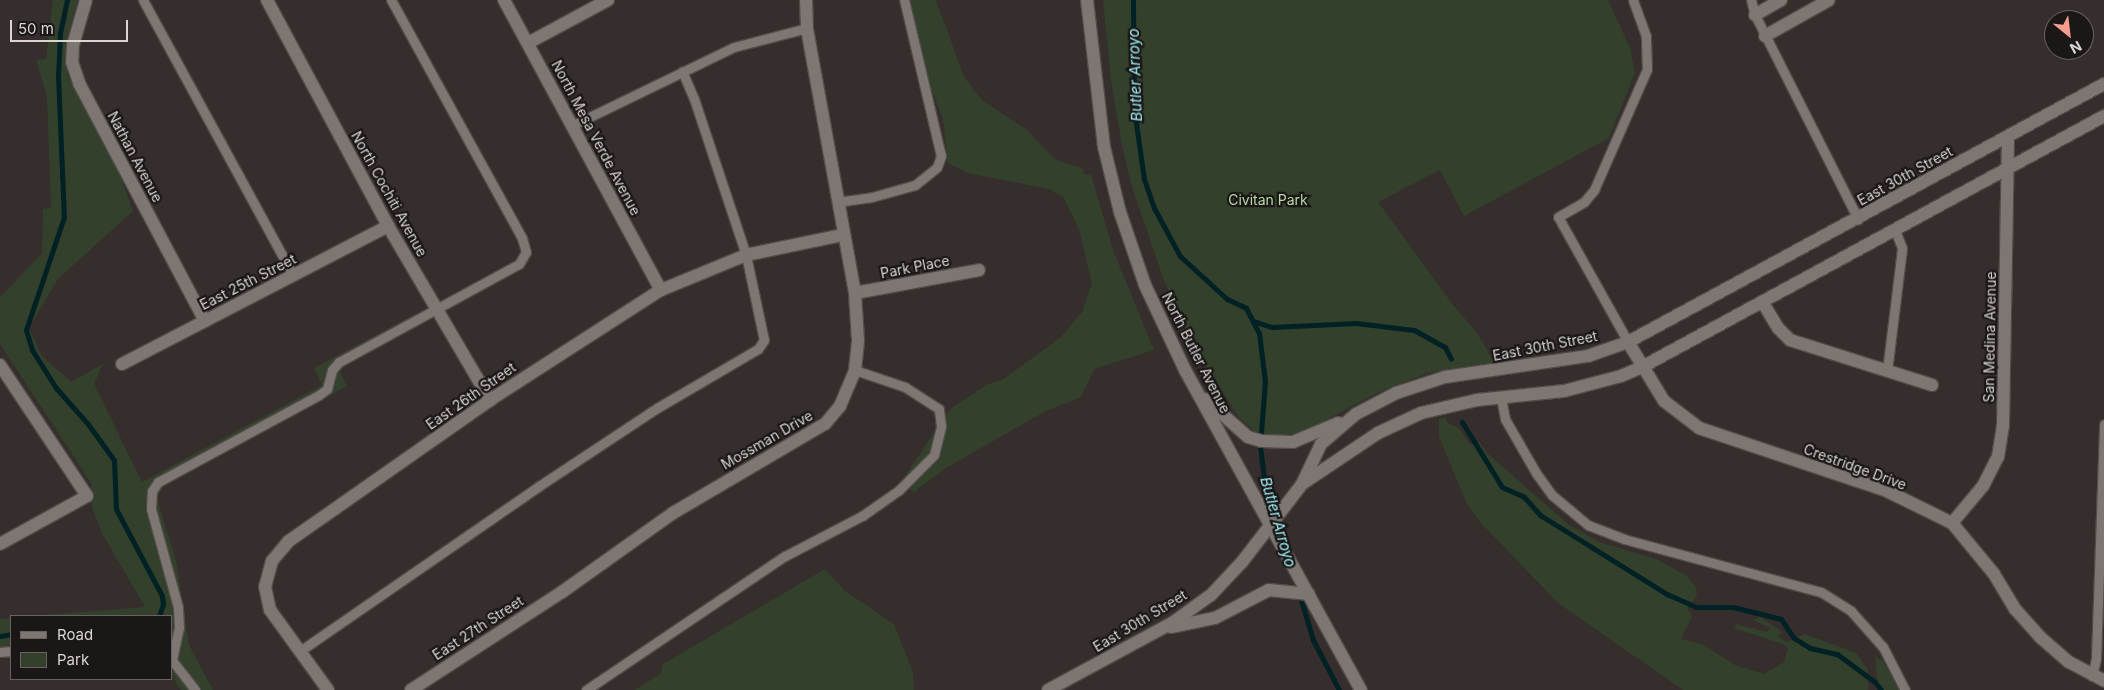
<!DOCTYPE html>
<style>
body{margin:0}
#map{position:relative;width:2104px;height:690px;overflow:hidden;background:#352e2c;font-family:Inter,sans-serif}
div>[style]{position:absolute}
.green>*{inset:0;background:#33402b}
.stream>*{height:5px;margin:-2.5px;padding:0 2.5px;transform-origin:2.5px;border-radius:2.5px;background:#012124}
.roads{filter:drop-shadow(1px 0 #514c49) drop-shadow(-1px 0 #514c49) drop-shadow(0 1px #514c49) drop-shadow(0 -1px #514c49)}
.service>*{height:9px;margin:-4.5px;padding:0 4.5px;transform-origin:4.5px;border-radius:4.5px;background:#7d7673}
.minor>*{height:12px;margin:-6px;padding:0 6px;transform-origin:6px;border-radius:6px;background:#7d7673}
.secondary>*{height:12px;margin:-6px;padding:0 6px;transform-origin:6px;border-radius:6px;background:#7d7673}
span{translate:-50% -50%;white-space:nowrap;text-align:center;line-height:1.15;-webkit-text-stroke:4.5px #1a1716;paint-order:stroke}
.street-label{font-size:14px;color:#d9d5d3}
.park-label{font-size:14px;color:#b8d8a6}
.water-label{font-size:15px;color:#9eecf2;font-style:italic}
.legend{position:absolute;left:10px;top:615px;width:162px;height:65px;box-sizing:border-box;background:#1a1716;border:1px solid #666362;margin:0;padding:6px 9px;list-style:none;font-size:15px;color:#d9d5d3}
.legend li{display:flex;align-items:center;gap:10px;height:25px}
.legend b{width:25px;border:1px solid #666362}
.north{position:absolute;left:2044px;top:10px;width:50px;height:50px;box-sizing:border-box;background:#1a1716;border:1px solid #666362;border-radius:50%;rotate:151deg;font-size:14px;font-weight:700;line-height:20px;text-align:center;color:#d9d5d3}
.north::after{content:'';display:block;margin:auto;width:18px;height:22px;background:#f59d8e;clip-path:polygon(50% 0,100% 100%,50% 72%,0 100%)}
.scale{position:absolute;left:10px;top:20px;width:118px;height:22px;box-sizing:border-box;border:2px solid #d9d5d3;border-top:0;padding-left:6px;font-size:15px;line-height:18px;white-space:nowrap;color:#d9d5d3;-webkit-text-stroke:4px #1a1716;paint-order:stroke}
</style>
<div id="map">
<div class="green">
<div style="clip-path:polygon(53px 0,78px 0,66px 42px,67px 74px,117px 167px,133px 211px,58px 279px,29px 328px,42px 356px,71px 382px,103px 364px,94px 384px,142px 482px,322px 385px,314px 368px,417px 313px,423px 324px,338px 368px,347px 386px,163px 486px,157px 499px,176px 560px,189px 645px,213px 690px,181px 690px,171px 675px,171px 616px,32px 616px,145px 607px,103px 535px,92px 508px,91px 483px,0 344px,0 297px,42px 253px,43px 209px,51px 208px,47px 96px,36px 60px,46px 59px)"></div>
<div style="clip-path:polygon(909px 0,936px 0,964px 77px,982px 100px,1027px 130px,1056px 160px,1082px 168px,1085px 175px,1091px 174px,1113px 250px,1154px 350px,1094px 369px,1081px 397px,1044px 412px,946px 468px,914px 492px,901px 482px,950px 409px,988px 384px,1002px 380px,1060px 338px,1082px 312px,1092px 284px,1079px 229px,1063px 197px,1049px 189px,967px 173px,948px 163px,943px 119px,924px 70px)"></div>
<div style="clip-path:polygon(1103px 0,1608px 0,1630px 48px,1635px 73px,1609px 138px,1464px 216px,1440px 170px,1378px 202px,1450px 301px,1477px 333px,1494px 362px,1428px 373px,1379px 392px,1301px 433px,1270px 436px,1255px 432px,1238px 416px,1198px 353px,1163px 278px,1131px 184px,1122px 145px,1111px 81px)"></div>
<div style="clip-path:polygon(1446px 417px,1448px 423px,1459px 428px,1470px 445px,1479px 442px,1487px 453px,1568px 524px,1599px 542px,1656px 559px,1687px 576px,1696px 587px,1697px 596px,1687px 608px,1692px 616px,1681px 639px,1702px 644px,1735px 665px,1764px 674px,1784px 662px,1788px 649px,1785px 645px,1734px 628px,1736px 624px,1767px 632px,1770px 628px,1753px 620px,1760px 617px,1783px 632px,1777px 636px,1787px 642px,1805px 634px,1856px 653px,1868px 669px,1868px 690px,1683px 690px,1558px 603px,1480px 522px,1467px 504px,1439px 437px,1439px 419px)"></div>
<div style="clip-path:polygon(825px 569px,845px 591px,894px 624px,913px 672px,914px 690px,635px 690px,660px 674px,663px 664px)"></div>
<div style="clip-path:polygon(11px 618px,11px 658px,0 658px,0 619px)"></div>
<div style="clip-path:polygon(1875px 656px,1883px 661px,1899px 690px,1878px 690px)"></div>
</div>
<div class="stream">
<div style="left:67px;top:0;width:35px;rotate:102deg"></div>
<div style="left:60px;top:34px;width:42px;rotate:92.7deg"></div>
<div style="left:58px;top:76px;width:141px;rotate:87.6deg"></div>
<div style="left:64px;top:217px;width:119px;rotate:108.6deg"></div>
<div style="left:26px;top:330px;width:21px;rotate:73deg"></div>
<div style="left:32px;top:350px;width:45px;rotate:57.7deg"></div>
<div style="left:56px;top:388px;width:48px;rotate:48.4deg"></div>
<div style="left:88px;top:424px;width:44px;rotate:54.2deg"></div>
<div style="left:114px;top:460px;width:49px;rotate:87.7deg"></div>
<div style="left:116px;top:509px;width:98px;rotate:62.1deg"></div>
<div style="left:162px;top:596px;width:8px;rotate:83deg"></div>
<div style="left:163px;top:604px;width:13px;rotate:108deg"></div>
<div style="left:1133px;top:0;width:109px;rotate:89.5deg"></div>
<div style="left:1134px;top:109px;width:71px;rotate:81.9deg"></div>
<div style="left:1144px;top:179px;width:31px;rotate:71deg"></div>
<div style="left:1154px;top:208px;width:55px;rotate:61.6deg"></div>
<div style="left:1180px;top:256px;width:64px;rotate:42.5deg"></div>
<div style="left:1227px;top:299px;width:21px;rotate:25deg"></div>
<div style="left:1246px;top:308px;width:28px;rotate:63deg"></div>
<div style="left:1259px;top:333px;width:48px;rotate:82.9deg"></div>
<div style="left:1265px;top:381px;width:65px;rotate:94.4deg"></div>
<div style="left:1260px;top:446px;width:38px;rotate:83deg"></div>
<div style="left:1265px;top:484px;width:51px;rotate:73deg"></div>
<div style="left:1253px;top:321px;width:20px;rotate:18deg"></div>
<div style="left:1272px;top:327px;width:84px;rotate:-2.7deg"></div>
<div style="left:1356px;top:323px;width:58px;rotate:6.9deg"></div>
<div style="left:1414px;top:330px;width:35px;rotate:29deg"></div>
<div style="left:1445px;top:347px;width:13px;rotate:63deg"></div>
<div style="left:1462px;top:422px;width:76px;rotate:58.4deg"></div>
<div style="left:1502px;top:487px;width:24px;rotate:24deg"></div>
<div style="left:1524px;top:497px;width:24px;rotate:48deg"></div>
<div style="left:1540px;top:515px;width:150px;rotate:31.9deg"></div>
<div style="left:1667px;top:594px;width:32px;rotate:24deg"></div>
<div style="left:1696px;top:607px;width:37px"></div>
<div style="left:1733px;top:607px;width:49px;rotate:14deg"></div>
<div style="left:1781px;top:619px;width:23px;rotate:56deg"></div>
<div style="left:1794px;top:638px;width:19px;rotate:32deg"></div>
<div style="left:1810px;top:648px;width:28px;rotate:13deg"></div>
<div style="left:1837px;top:654px;width:47px;rotate:36.4deg"></div>
<div style="left:1875px;top:682px;width:10px;rotate:53deg"></div>
<div style="left:1295px;top:580px;width:63px;rotate:73.3deg"></div>
<div style="left:1313px;top:640px;width:56px;rotate:62.5deg"></div>
<div style="left:0;top:636px;width:11px;rotate:-10deg"></div>
</div>
<div class="roads">
<div class="service">
<div style="left:143px;top:0;width:313px;rotate:61.4deg"></div>
<div style="left:1751px;top:0;width:16px;rotate:75deg"></div>
<div style="left:1755px;top:15px;width:229px;rotate:63.2deg"></div>
<div style="left:571px;top:126px;width:181px;rotate:-25.9deg"></div>
<div style="left:734px;top:47px;width:75px;rotate:-14.6deg"></div>
<div style="left:837px;top:202px;width:35px;rotate:-8deg"></div>
<div style="left:872px;top:197px;width:45px;rotate:-15.6deg"></div>
<div style="left:915px;top:185px;width:28px;rotate:-39deg"></div>
<div style="left:937px;top:167px;width:12px;rotate:-70deg"></div>
<div style="left:941px;top:156px;width:160px;rotate:-103.3deg"></div>
<div style="left:1628px;top:342px;width:143px;rotate:-119.2deg"></div>
<div style="left:1558px;top:217px;width:30px;rotate:-30deg"></div>
<div style="left:1584px;top:202px;width:16px;rotate:-50deg"></div>
<div style="left:1594px;top:190px;width:132px;rotate:-66.3deg"></div>
<div style="left:1647px;top:69px;width:33px;rotate:-92deg"></div>
<div style="left:1646px;top:36px;width:38px;rotate:-110deg"></div>
<div style="left:1887px;top:371px;width:124px;rotate:-83deg"></div>
<div style="left:1902px;top:248px;width:17px;rotate:-111deg"></div>
<div style="left:1501px;top:398px;width:21px;rotate:79deg"></div>
<div style="left:1505px;top:419px;width:62px;rotate:60.1deg"></div>
<div style="left:1536px;top:473px;width:27px;rotate:54deg"></div>
<div style="left:1552px;top:495px;width:47px;rotate:39.8deg"></div>
<div style="left:1588px;top:525px;width:39px;rotate:21deg"></div>
<div style="left:1624px;top:539px;width:204px;rotate:15.1deg"></div>
<div style="left:1821px;top:592px;width:36px;rotate:32deg"></div>
<div style="left:1851px;top:611px;width:48px;rotate:48.4deg"></div>
<div style="left:1883px;top:647px;width:48px;rotate:62.9deg"></div>
<div style="left:300px;top:651px;width:290px;rotate:-34.6deg"></div>
<div style="left:539px;top:486px;width:141px;rotate:-33.5deg"></div>
<div style="left:657px;top:408px;width:117px;rotate:-30.3deg"></div>
<div style="left:758px;top:349px;width:11px;rotate:-56deg"></div>
<div style="left:764px;top:340px;width:87px;rotate:-102deg"></div>
<div style="left:746px;top:255px;width:164px;rotate:-108.4deg"></div>
<div style="left:694px;top:99px;width:30px;rotate:-113deg"></div>
<div style="left:0;top:652px;width:11px;rotate:-5deg"></div>
<div style="left:171px;top:659px;width:39px;rotate:52deg"></div>
<div style="left:172px;top:660px;width:33px;rotate:-78deg"></div>
<div style="left:179px;top:628px;width:21px;rotate:-93deg"></div>
<div style="left:178px;top:607px;width:102px;rotate:-105.4deg"></div>
<div style="left:151px;top:509px;width:18px;rotate:-87deg"></div>
<div style="left:152px;top:491px;width:11px;rotate:-56deg"></div>
<div style="left:158px;top:482px;width:183px;rotate:-28.4deg"></div>
<div style="left:319px;top:395px;width:10px;rotate:-37deg"></div>
<div style="left:327px;top:389px;width:20px;rotate:-75deg"></div>
<div style="left:332px;top:370px;width:11px;rotate:-49deg"></div>
<div style="left:339px;top:362px;width:205px;rotate:-28.6deg"></div>
<div style="left:519px;top:264px;width:14px;rotate:-60deg"></div>
<div style="left:526px;top:252px;width:15px;rotate:-106deg"></div>
<div style="left:522px;top:238px;width:272px;rotate:-118.8deg"></div>
<div style="left:2092px;top:676px;width:18px;rotate:-77deg"></div>
<div style="left:2096px;top:658px;width:234px;rotate:-88deg"></div>
<div style="left:586px;top:690px;width:240px;rotate:-34deg"></div>
<div style="left:785px;top:556px;width:87px;rotate:-27.5deg"></div>
<div style="left:862px;top:516px;width:45px;rotate:-35.1deg"></div>
<div style="left:899px;top:490px;width:49px;rotate:-45deg"></div>
<div style="left:934px;top:455px;width:30px;rotate:-76deg"></div>
<div style="left:941px;top:426px;width:17px;rotate:-97deg"></div>
<div style="left:939px;top:409px;width:40px;rotate:-147.1deg"></div>
<div style="left:905px;top:387px;width:53px;rotate:-161.2deg"></div>
</div>
<div class="minor">
<div style="left:86px;top:0;width:47px;rotate:106.1deg"></div>
<div style="left:73px;top:45px;width:17px;rotate:93deg"></div>
<div style="left:72px;top:62px;width:24px;rotate:71deg"></div>
<div style="left:80px;top:85px;width:267px;rotate:62.1deg"></div>
<div style="left:267px;top:0;width:256px;rotate:61.8deg"></div>
<div style="left:388px;top:226px;width:202px;rotate:59.6deg"></div>
<div style="left:504px;top:0;width:330px;rotate:61.6deg"></div>
<div style="left:1755px;top:15px;width:30px;rotate:-30deg"></div>
<div style="left:1765px;top:36px;width:73px;rotate:-29.4deg"></div>
<div style="left:528px;top:43px;width:91px;rotate:-28.3deg"></div>
<div style="left:855px;top:293px;width:126px;rotate:-10.5deg"></div>
<div style="left:1763px;top:303px;width:29px;rotate:59deg"></div>
<div style="left:1778px;top:328px;width:17px;rotate:45deg"></div>
<div style="left:1790px;top:340px;width:149px;rotate:17.6deg"></div>
<div style="left:1628px;top:342px;width:69px;rotate:58.6deg"></div>
<div style="left:1664px;top:401px;width:44px;rotate:37.6deg"></div>
<div style="left:1699px;top:428px;width:198px;rotate:18.5deg"></div>
<div style="left:1887px;top:491px;width:72px;rotate:26.2deg"></div>
<div style="left:1952px;top:523px;width:66px;rotate:50.5deg"></div>
<div style="left:1994px;top:574px;width:41px;rotate:59deg"></div>
<div style="left:2015px;top:609px;width:38px;rotate:48deg"></div>
<div style="left:2040px;top:637px;width:38px;rotate:41deg"></div>
<div style="left:2069px;top:662px;width:40px;rotate:28deg"></div>
<div style="left:122px;top:364px;width:300px;rotate:-27.4deg"></div>
<div style="left:0;top:365px;width:157px;rotate:56.4deg"></div>
<div style="left:87px;top:496px;width:99px;rotate:151.1deg"></div>
<div style="left:1952px;top:523px;width:48px;rotate:-50deg"></div>
<div style="left:1983px;top:486px;width:33px;rotate:-63deg"></div>
<div style="left:1998px;top:457px;width:31px;rotate:-81deg"></div>
<div style="left:2003px;top:426px;width:290px;rotate:-89deg"></div>
<div style="left:328px;top:690px;width:99px;rotate:-125.9deg"></div>
<div style="left:270px;top:610px;width:24px;rotate:-102deg"></div>
<div style="left:265px;top:587px;width:27px;rotate:-75deg"></div>
<div style="left:272px;top:561px;width:26px;rotate:-50deg"></div>
<div style="left:289px;top:541px;width:246px;rotate:-35deg"></div>
<div style="left:490px;top:400px;width:203px;rotate:-32.8deg"></div>
<div style="left:661px;top:290px;width:92px;rotate:-22.4deg"></div>
<div style="left:746px;top:255px;width:99px;rotate:-11.7deg"></div>
<div style="left:411px;top:690px;width:180px;rotate:-33deg"></div>
<div style="left:562px;top:592px;width:136px;rotate:-35.4deg"></div>
<div style="left:673px;top:513px;width:176px;rotate:-30.4deg"></div>
<div style="left:825px;top:424px;width:23px;rotate:-50deg"></div>
<div style="left:840px;top:406px;width:39px;rotate:-67deg"></div>
<div style="left:855px;top:370px;width:30px;rotate:-84deg"></div>
<div style="left:858px;top:340px;width:47px;rotate:-93.7deg"></div>
<div style="left:855px;top:293px;width:269px;rotate:-100.3deg"></div>
<div style="left:807px;top:28px;width:28px;rotate:-92deg"></div>
</div>
<div class="secondary">
<div style="left:1087px;top:0;width:148px;rotate:83.4deg"></div>
<div style="left:1104px;top:147px;width:67px;rotate:76.2deg"></div>
<div style="left:1120px;top:212px;width:77px;rotate:71.1deg"></div>
<div style="left:1145px;top:285px;width:94px;rotate:64.8deg"></div>
<div style="left:1185px;top:370px;width:365px;rotate:61.2deg"></div>
<div style="left:1205px;top:399px;width:57px;rotate:41.5deg"></div>
<div style="left:1248px;top:437px;width:14px;rotate:17deg"></div>
<div style="left:1261px;top:441px;width:32px;rotate:2deg"></div>
<div style="left:1293px;top:442px;width:49px;rotate:-22.9deg"></div>
<div style="left:1302px;top:484px;width:92px;rotate:-33.9deg"></div>
<div style="left:1378px;top:433px;width:47px;rotate:-24.9deg"></div>
<div style="left:1421px;top:413px;width:57px;rotate:-13.1deg"></div>
<div style="left:1477px;top:400px;width:87px;rotate:-5.9deg"></div>
<div style="left:1564px;top:391px;width:59px;rotate:-14.7deg"></div>
<div style="left:1621px;top:376px;width:23px;rotate:-23deg"></div>
<div style="left:1642px;top:367px;width:526px;rotate:-28.51deg"></div>
<div style="left:1171px;top:627px;width:45px;rotate:-11.6deg"></div>
<div style="left:1215px;top:618px;width:61px;rotate:-27.4deg"></div>
<div style="left:1269px;top:590px;width:40px;rotate:5.7deg"></div>
<div style="left:1048px;top:690px;width:141px;rotate:-28.4deg"></div>
<div style="left:1172px;top:623px;width:48px;rotate:-35.7deg"></div>
<div style="left:1211px;top:595px;width:45px;rotate:-46.8deg"></div>
<div style="left:1242px;top:562px;width:98px;rotate:-52.4deg"></div>
<div style="left:1302px;top:484px;width:44px;rotate:-64.6deg"></div>
<div style="left:1321px;top:444px;width:46px;rotate:-40.6deg"></div>
<div style="left:1356px;top:414px;width:45px;rotate:-27.7deg"></div>
<div style="left:1396px;top:393px;width:52px;rotate:-18.1deg"></div>
<div style="left:1445px;top:377px;width:145px;rotate:-8.4deg"></div>
<div style="left:1588px;top:356px;width:42px;rotate:-19.3deg"></div>
<div style="left:1628px;top:342px;width:541px;rotate:-28.46deg"></div>
</div>
</div>
<div class="street-label">
<span style="left:596px;top:138px;rotate:62deg">North Mesa Verde Avenue</span>
<span style="left:135px;top:157px;rotate:62deg">Nathan Avenue</span>
<span style="left:1905px;top:176px;rotate:-29deg">East 30th Street</span>
<span style="left:389px;top:194px;rotate:61deg">North Cochiti Avenue</span>
<span style="left:915px;top:267px;rotate:-11deg">Park Place</span>
<span style="left:248px;top:282px;rotate:-27deg">East 25th Street</span>
<span style="left:1990px;top:337px;rotate:-89deg">San Medina Avenue</span>
<span style="left:1545px;top:346px;rotate:-11deg">East 30th Street</span>
<span style="left:1196px;top:353px;rotate:63deg">North Butler Avenue</span>
<span style="left:471px;top:396px;rotate:-35deg">East 26th Street</span>
<span style="left:767px;top:440px;rotate:-30deg">Mossman Drive</span>
<span style="left:1855px;top:467px;rotate:20deg">Crestridge Drive</span>
<span style="left:1140px;top:621px;rotate:-31deg">East 30th Street</span>
<span style="left:478px;top:628px;rotate:-33deg">East 27th Street</span>
</div>
<div class="park-label">
<span style="left:1268px;top:200px">Civitan Park</span>
</div>
<div class="water-label">
<span style="left:1135px;top:75px;rotate:-92deg">Butler Arroyo</span>
<span style="left:1278px;top:522px;rotate:74deg">Butler Arroyo</span>
</div>
<ul class="legend">
<li><b style="height:6px;background:#7d7673"></b>Road</li>
<li><b style="height:14px;background:#33402b"></b>Park</li>
</ul>
<div class="north">N</div>
<div class="scale">50 m</div>
</div>
